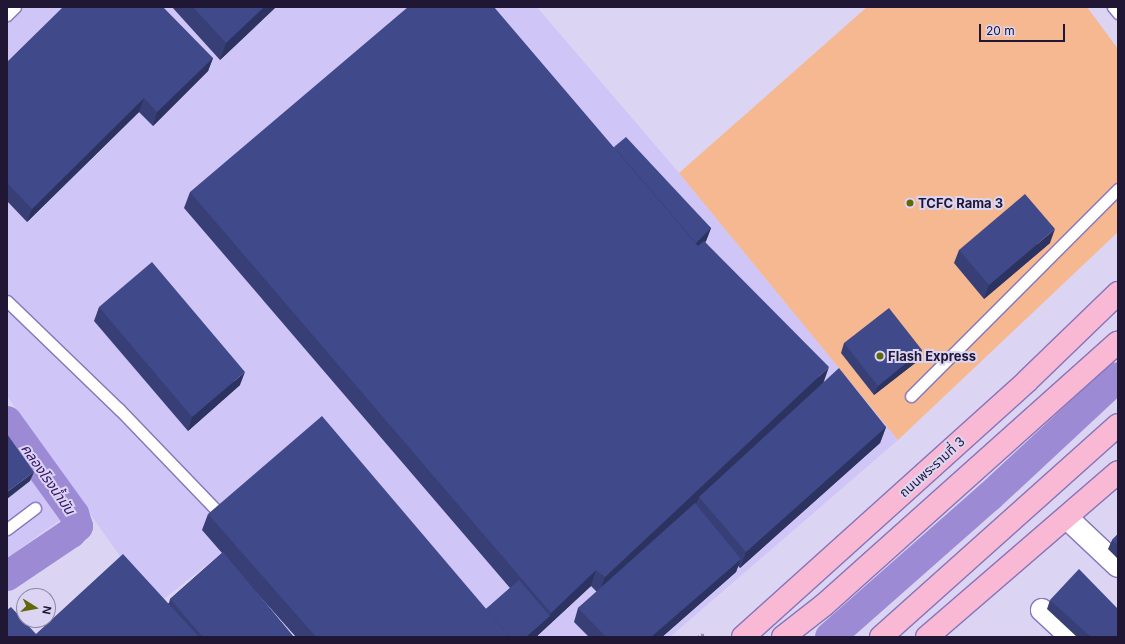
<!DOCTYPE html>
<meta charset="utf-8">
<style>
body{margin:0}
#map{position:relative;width:1125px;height:644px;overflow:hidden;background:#dbd5f3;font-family:Inter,"Noto Sans Thai",sans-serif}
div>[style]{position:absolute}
.built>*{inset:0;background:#d0c5f7}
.green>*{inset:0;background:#f5b890}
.canal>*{height:30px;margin:-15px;padding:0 15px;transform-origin:15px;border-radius:15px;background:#9d8ad5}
.path>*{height:2.5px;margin-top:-1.25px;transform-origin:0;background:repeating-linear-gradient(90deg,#918aa7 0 2px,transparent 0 4px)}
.roads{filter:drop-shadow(1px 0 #8775bb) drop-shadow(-1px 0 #8775bb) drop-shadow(0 1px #8775bb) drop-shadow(0 -1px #8775bb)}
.service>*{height:11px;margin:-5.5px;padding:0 5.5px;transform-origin:5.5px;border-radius:5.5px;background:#fff}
.minor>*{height:22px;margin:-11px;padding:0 11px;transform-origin:11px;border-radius:11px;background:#fff}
.primary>*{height:22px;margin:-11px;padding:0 11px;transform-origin:11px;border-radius:11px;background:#f9b8d3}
.wall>*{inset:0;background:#373f76}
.shaded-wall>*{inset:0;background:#2d3360}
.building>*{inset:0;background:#404989}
.dots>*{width:11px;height:11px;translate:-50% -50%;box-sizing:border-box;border:2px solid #dbd5f3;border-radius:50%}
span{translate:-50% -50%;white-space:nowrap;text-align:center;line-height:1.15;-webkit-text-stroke:4px #dbd5f3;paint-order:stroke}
.poi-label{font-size:13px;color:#1f1733;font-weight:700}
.left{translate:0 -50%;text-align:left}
.street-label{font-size:13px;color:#1f1733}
.water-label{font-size:14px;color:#351069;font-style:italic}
.frame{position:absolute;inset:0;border:8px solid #1f1733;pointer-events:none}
.north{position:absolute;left:16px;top:588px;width:40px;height:40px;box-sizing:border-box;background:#dbd5f3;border:1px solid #9089a6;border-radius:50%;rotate:101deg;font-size:11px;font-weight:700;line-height:16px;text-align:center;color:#1f1733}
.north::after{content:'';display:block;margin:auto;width:14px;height:18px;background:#60680a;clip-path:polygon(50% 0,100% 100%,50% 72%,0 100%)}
.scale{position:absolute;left:979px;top:24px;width:86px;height:18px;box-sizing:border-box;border:2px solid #1f1733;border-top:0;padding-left:5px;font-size:12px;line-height:14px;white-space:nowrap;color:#1f1733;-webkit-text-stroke:3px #dbd5f3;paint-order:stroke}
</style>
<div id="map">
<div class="built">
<div style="clip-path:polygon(7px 7px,537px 7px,679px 173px,898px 440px,670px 637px,279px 637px,217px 557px,155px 606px,7px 396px)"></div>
<div style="clip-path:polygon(7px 441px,63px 518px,7px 558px)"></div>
</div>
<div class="green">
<div style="clip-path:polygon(867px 7px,1087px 7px,1118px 49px,1118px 232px,898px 440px,679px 173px)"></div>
</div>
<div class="canal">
<div style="left:7px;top:421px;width:115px;rotate:54.2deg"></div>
<div style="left:74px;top:514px;width:13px;rotate:72deg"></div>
<div style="left:78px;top:526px;width:10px;rotate:135deg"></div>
<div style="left:71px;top:533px;width:77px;rotate:146.1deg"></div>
<div style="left:830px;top:637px;width:212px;rotate:-41.4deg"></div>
<div style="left:989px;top:497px;width:176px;rotate:-42.9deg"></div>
</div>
<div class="path">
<div style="left:698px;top:637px;width:5px;rotate:-37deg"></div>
<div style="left:702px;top:634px;width:4px;rotate:45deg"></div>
</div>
<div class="roads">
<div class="service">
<div style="left:1113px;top:7px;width:8px;rotate:50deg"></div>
<div style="left:7px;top:15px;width:11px;rotate:-45deg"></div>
<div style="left:7px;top:301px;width:156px;rotate:44deg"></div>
<div style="left:119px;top:409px;width:151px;rotate:46.1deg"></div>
<div style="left:911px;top:396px;width:293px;rotate:-45deg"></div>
<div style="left:7px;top:529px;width:35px;rotate:-37deg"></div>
</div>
<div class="minor">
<div style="left:1067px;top:518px;width:70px;rotate:43.3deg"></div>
<div style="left:1042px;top:610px;width:40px;rotate:43deg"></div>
</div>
<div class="primary">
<div style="left:743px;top:637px;width:382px;rotate:-42deg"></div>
<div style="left:1027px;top:381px;width:127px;rotate:-44deg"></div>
<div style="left:783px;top:637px;width:52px;rotate:-38deg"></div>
<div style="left:824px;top:605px;width:394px;rotate:-41.8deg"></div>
<div style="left:881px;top:637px;width:318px;rotate:-41.8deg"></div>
<div style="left:927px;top:637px;width:252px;rotate:-40.8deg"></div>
</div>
</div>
<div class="wall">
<div style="clip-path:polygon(172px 7px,276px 7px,220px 60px)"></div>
<div style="clip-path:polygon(213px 58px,208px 71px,153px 126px,139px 112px,27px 222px,7px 201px,7px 62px)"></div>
<div style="clip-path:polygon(614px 147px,711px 228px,706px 241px,705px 242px,824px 383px,886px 427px,880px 443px,740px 568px,738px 566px,736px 572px,662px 637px,589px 637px,574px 622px,578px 608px,597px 592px,591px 586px,536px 637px,296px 637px,255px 591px,293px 636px,293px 637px,7px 637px,36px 634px,169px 603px,170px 599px,222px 553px,202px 530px,208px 514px,486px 609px,510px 588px,184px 208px,190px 192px)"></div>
<div style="clip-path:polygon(1050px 243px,984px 299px,954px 263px,959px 250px)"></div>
<div style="clip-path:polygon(99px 307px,240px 385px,188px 431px,94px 321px)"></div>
<div style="clip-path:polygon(844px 343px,922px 350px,919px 360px,874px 395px,841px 353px)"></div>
<div style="clip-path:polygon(1118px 534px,1118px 559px,1108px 549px,1112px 540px)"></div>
<div style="clip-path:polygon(1050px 600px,1118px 637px,1077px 637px,1047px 609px)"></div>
</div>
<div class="shaded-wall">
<div style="clip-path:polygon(264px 7px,276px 7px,220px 60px,226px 43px)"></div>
<div style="clip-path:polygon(213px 58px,208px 71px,153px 126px,157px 112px)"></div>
<div style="clip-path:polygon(144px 98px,139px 112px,27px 222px,32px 209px)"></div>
<div style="clip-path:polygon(711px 228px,706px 241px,689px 258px,694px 245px)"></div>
<div style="clip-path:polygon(1055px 229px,1050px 243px,984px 299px,989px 285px)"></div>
<div style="clip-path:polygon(922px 350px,919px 360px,874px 395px,878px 386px)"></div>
<div style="clip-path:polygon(829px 367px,823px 384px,699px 497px,697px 502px,599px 594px,605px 577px)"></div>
<div style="clip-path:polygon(245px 372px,240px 385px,188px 431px,192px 417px)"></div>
<div style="clip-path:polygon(886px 427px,880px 443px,740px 568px,746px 552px)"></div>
<div style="clip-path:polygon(34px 472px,30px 481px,7px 499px,7px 492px)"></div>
<div style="clip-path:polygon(741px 559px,736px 572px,662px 637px,651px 637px)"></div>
<div style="clip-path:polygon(596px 570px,591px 586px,536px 637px,526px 637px,550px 616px,551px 613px)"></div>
</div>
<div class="building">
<div style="clip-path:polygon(63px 7px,163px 7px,213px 58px,157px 112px,144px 98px,32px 209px,7px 183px,7px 62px)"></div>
<div style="clip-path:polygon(193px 7px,264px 7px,226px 43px)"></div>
<div style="clip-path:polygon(408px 7px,494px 7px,698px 246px,704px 241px,829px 367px,605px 577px,596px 570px,551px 613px,190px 192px)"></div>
<div style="clip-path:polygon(626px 137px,711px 228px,696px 243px,614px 147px)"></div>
<div style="clip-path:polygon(1025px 194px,1055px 229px,989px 285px,959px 250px)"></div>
<div style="clip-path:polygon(152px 262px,245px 372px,192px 417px,99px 307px)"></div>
<div style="clip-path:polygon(889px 308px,922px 350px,878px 386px,844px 343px)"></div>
<div style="clip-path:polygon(839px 368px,886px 427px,746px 552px,699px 497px)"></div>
<div style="clip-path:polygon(322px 416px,510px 637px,316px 637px,208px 514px)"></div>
<div style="clip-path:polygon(7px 434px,34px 472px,7px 492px)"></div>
<div style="clip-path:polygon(695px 503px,741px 559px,651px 637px,606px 637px,578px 608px)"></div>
<div style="clip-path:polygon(1118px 534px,1118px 546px,1112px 540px)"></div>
<div style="clip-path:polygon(223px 552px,293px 636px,292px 637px,202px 637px,202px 636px,170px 599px)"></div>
<div style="clip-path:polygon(123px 554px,199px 637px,7px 637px,7px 610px,11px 607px,36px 634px)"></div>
<div style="clip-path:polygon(1079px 569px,1118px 609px,1118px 637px,1091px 637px,1050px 600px)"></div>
<div style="clip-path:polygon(519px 580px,550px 616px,526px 637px,510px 637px,486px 609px)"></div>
</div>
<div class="dots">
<div style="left:910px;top:203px;background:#60680a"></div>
<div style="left:880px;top:356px;background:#60680a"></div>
</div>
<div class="poi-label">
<span class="left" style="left:918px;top:203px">TCFC Rama 3</span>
<span class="left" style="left:888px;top:356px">Flash Express</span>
</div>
<div class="street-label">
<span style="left:932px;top:467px;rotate:-42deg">ถนนพระรามที่ 3</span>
</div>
<div class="water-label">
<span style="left:48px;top:479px;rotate:55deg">คลองโรงน้ำมัน</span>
</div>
<div class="frame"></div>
<div class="north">N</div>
<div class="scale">20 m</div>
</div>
